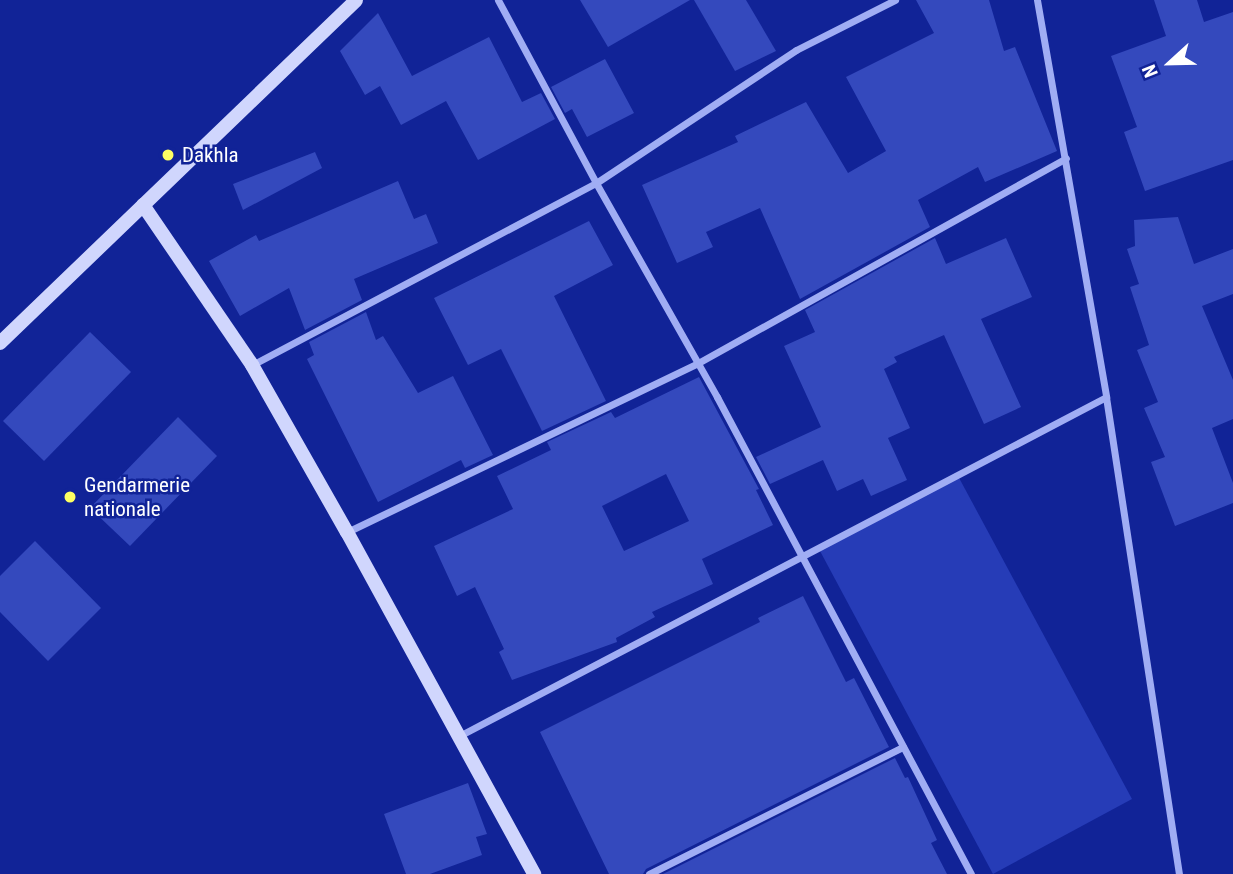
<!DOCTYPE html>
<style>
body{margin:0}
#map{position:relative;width:1233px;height:874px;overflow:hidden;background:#112397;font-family:"Roboto Condensed",sans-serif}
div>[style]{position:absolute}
.green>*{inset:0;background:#263cb7}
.building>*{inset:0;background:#3449bd}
.street>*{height:7px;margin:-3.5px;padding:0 3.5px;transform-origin:3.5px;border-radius:3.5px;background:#a0adf4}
.secondary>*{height:14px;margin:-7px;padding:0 7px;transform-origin:7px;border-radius:7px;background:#d0d6fd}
.dots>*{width:19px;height:19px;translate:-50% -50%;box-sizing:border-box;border:4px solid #112397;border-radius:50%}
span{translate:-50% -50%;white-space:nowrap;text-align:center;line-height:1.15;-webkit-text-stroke:5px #112397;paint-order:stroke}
.poi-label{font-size:21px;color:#fff}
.left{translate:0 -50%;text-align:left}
.north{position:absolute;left:1135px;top:28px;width:70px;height:70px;-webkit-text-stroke:5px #112397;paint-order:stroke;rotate:248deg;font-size:19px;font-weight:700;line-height:28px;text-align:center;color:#fff}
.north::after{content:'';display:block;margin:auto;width:24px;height:32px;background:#fff;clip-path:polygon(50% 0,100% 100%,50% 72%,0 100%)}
</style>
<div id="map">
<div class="green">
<div style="clip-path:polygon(958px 476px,1132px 799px,993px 874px,820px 551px)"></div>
</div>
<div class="building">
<div style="clip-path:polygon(580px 0,690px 0,608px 47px)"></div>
<div style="clip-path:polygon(694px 0,746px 0,776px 51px,735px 71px)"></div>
<div style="clip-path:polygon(916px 0,989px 0,1004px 51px,1015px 47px,1057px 151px,985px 182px,978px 167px,918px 200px,930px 227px,800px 299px,760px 208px,706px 232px,713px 247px,677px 263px,642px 185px,738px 142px,735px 136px,806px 102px,848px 173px,886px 151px,846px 77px,934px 33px)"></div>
<div style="clip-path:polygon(1154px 0,1197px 0,1204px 22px,1233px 12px,1233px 160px,1145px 191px,1124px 132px,1137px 127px,1111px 56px,1166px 36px)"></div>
<div style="clip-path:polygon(378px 13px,412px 76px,489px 37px,522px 102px,541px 93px,555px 119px,478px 160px,446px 101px,401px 125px,380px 86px,365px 95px,340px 51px)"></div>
<div style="clip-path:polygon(605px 59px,634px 113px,587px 137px,572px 109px,565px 113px,551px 87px)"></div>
<div style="clip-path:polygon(315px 152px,322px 168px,243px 210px,233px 184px)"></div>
<div style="clip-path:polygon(398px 181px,414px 219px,426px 214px,438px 243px,354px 279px,362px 300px,305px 330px,289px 288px,240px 316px,209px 261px,256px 235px,259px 241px)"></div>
<div style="clip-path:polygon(1178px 217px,1194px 264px,1233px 249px,1233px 294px,1202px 306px,1233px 380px,1233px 419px,1212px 428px,1233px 483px,1233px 503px,1175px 526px,1151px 462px,1165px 457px,1144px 408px,1158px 402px,1137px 350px,1149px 345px,1130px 287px,1139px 284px,1127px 249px,1135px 246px,1134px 220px)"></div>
<div style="clip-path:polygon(589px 221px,613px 265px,554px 296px,606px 401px,542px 431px,501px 349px,468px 365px,434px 298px)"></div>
<div style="clip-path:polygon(935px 238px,946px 264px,1006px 238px,1032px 297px,981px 319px,1021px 407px,984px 424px,944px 335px,894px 357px,897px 362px,884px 369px,910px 428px,888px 438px,907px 480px,871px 496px,863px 479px,837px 491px,823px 460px,770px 484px,756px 457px,821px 427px,784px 346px,815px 332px,805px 310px)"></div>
<div style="clip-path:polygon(366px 312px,376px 340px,383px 336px,418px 393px,453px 376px,493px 455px,465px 468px,461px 460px,378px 502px,307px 359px,314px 355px,309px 342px)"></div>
<div style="clip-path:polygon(90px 332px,131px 372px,44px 461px,3px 421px)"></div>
<div style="clip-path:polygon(evenodd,699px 377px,759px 489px,756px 490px,773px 525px,702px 559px,713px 584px,652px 612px,655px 617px,616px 638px,617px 642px,512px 680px,499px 652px,504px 649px,475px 587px,457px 596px,434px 546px,513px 509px,497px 476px,551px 450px,547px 442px,611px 412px,615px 418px,699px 377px,666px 474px,689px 521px,624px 551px,602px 506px,666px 474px)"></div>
<div style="clip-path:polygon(178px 417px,217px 456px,130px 546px,90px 508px)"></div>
<div style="clip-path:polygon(35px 541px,101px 608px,48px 661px,0 612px,0 576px)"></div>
<div style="clip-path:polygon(803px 596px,846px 682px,854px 678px,889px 747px,646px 869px,643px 874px,609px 874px,540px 732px,760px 622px,758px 618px)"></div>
<div style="clip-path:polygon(895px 758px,905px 778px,908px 777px,937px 840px,931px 843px,947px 874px,663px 874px)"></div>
<div style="clip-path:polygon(468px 783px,487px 834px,476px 837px,482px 855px,430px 874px,406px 874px,384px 814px)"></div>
</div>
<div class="street">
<div style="left:498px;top:0;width:208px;rotate:61.8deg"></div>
<div style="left:596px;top:183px;width:246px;rotate:60.5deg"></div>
<div style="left:717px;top:397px;width:540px;rotate:61.96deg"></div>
<div style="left:1037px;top:0;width:403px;rotate:80.1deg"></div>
<div style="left:1106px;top:397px;width:483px;rotate:81.3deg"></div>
<div style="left:252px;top:365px;width:389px;rotate:-27.9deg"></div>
<div style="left:596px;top:183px;width:240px;rotate:-33.6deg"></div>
<div style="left:796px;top:50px;width:111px;rotate:-26.8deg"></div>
<div style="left:347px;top:532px;width:390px;rotate:-25.7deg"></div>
<div style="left:698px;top:363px;width:421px;rotate:-29.1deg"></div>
<div style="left:459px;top:736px;width:730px;rotate:-27.65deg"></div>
<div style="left:649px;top:874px;width:284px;rotate:-26.6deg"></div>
</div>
<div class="secondary">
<div style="left:143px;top:205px;width:194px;rotate:55.7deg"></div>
<div style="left:252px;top:365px;width:192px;rotate:60.4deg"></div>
<div style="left:347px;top:532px;width:390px;rotate:61.3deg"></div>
<div style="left:0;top:343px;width:494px;rotate:-43.9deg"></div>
</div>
<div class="dots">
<div style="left:168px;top:155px;background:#feff63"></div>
<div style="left:70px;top:497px;background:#feff63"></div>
</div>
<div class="poi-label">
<span class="left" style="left:182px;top:155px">Dakhla</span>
<span class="left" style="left:84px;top:497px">Gendarmerie<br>nationale</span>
</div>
<div class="north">N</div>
</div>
